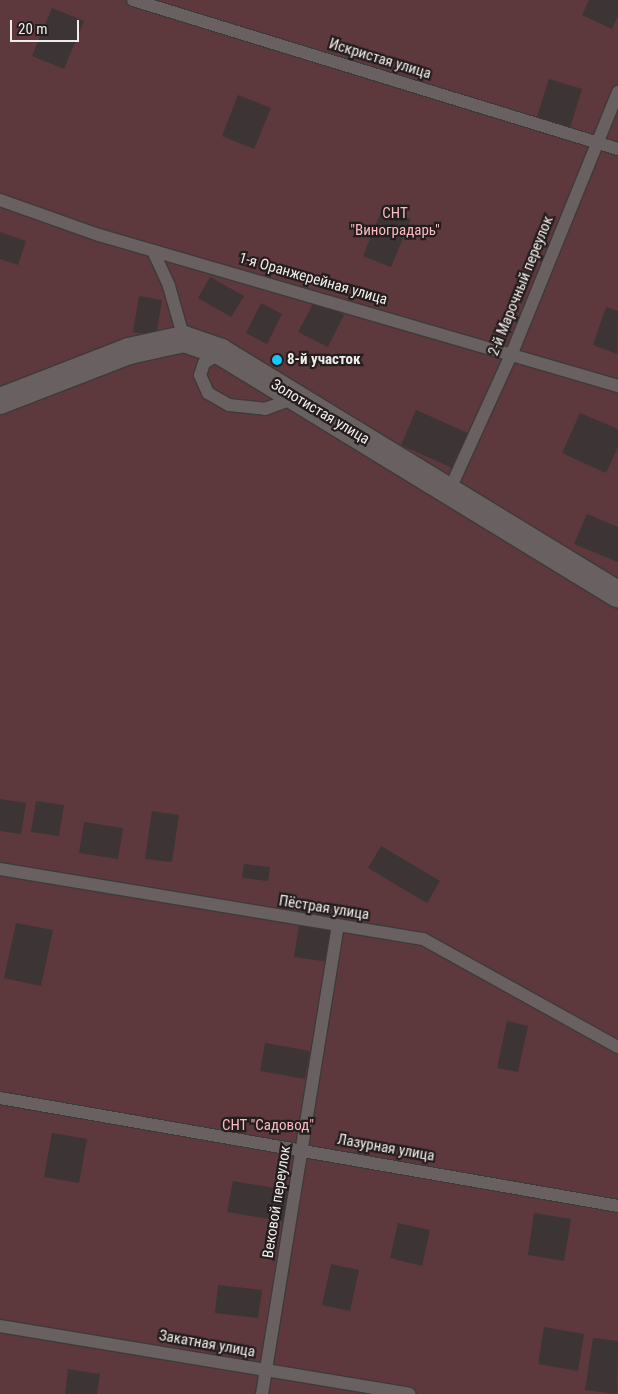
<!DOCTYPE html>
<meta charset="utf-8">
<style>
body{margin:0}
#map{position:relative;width:618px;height:1394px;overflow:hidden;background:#241d1e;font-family:"Roboto Condensed",sans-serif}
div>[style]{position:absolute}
.green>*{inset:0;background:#5d383c}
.building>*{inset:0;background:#3d3535}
.roads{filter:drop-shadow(1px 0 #3f3a3a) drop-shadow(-1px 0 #3f3a3a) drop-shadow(0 1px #3f3a3a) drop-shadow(0 -1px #3f3a3a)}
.lane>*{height:12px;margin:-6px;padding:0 6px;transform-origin:6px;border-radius:6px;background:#696061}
.street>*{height:26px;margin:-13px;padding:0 13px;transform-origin:13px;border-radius:13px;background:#696061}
.dots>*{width:14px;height:14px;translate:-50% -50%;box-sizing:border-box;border:2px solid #241d1e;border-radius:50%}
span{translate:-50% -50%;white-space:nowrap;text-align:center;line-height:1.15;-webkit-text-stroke:4.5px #241d1e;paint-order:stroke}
.street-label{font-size:15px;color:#f1ecec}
.park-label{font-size:15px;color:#fabbc0}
.poi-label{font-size:15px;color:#f1ecec;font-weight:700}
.left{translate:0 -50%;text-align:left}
.scale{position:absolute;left:10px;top:20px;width:69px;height:22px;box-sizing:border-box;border:2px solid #f1ecec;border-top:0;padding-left:6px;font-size:15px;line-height:18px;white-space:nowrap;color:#f1ecec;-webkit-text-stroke:4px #241d1e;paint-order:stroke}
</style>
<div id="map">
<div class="green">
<div style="clip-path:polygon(0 0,618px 0,618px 1394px,0 1394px)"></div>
</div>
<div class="building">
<div style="clip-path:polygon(589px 0,618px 0,618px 16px,612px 29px,582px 15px)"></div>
<div style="clip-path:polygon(52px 8px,84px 21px,64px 69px,32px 56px)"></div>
<div style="clip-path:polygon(549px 79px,582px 89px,570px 128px,537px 117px)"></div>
<div style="clip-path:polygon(238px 95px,271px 108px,254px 149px,222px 136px)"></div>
<div style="clip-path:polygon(383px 207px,411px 219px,391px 267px,363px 256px)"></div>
<div style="clip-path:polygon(0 232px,26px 241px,18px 265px,0 259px)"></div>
<div style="clip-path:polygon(210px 277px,244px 296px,231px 317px,198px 298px)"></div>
<div style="clip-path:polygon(139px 296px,162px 300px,156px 336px,133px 332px)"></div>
<div style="clip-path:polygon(315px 300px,344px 315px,328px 347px,298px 332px)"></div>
<div style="clip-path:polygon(261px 303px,282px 314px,267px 344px,246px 333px)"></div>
<div style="clip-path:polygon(606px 307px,618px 311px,617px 354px,593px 345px)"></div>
<div style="clip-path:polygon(416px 410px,468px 433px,452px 468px,401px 445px)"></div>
<div style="clip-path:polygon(580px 413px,618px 429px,618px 447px,606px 473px,562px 453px)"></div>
<div style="clip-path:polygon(587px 514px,618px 527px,618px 562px,574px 544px)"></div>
<div style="clip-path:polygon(0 799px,26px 803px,21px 834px,0 831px)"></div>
<div style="clip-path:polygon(36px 801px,64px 805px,59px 836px,31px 832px)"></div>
<div style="clip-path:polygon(152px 811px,179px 815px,172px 862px,145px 859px)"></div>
<div style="clip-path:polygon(84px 822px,123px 828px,118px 859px,79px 853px)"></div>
<div style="clip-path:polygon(381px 846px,440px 881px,427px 903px,368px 868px)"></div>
<div style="clip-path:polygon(244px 864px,270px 867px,268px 881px,242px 878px)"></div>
<div style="clip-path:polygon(16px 923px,53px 930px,41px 986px,4px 978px)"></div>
<div style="clip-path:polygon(299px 925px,334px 930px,329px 962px,294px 957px)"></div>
<div style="clip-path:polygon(507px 1021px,528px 1026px,518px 1072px,497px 1068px)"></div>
<div style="clip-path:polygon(265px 1043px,310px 1051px,305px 1079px,260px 1071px)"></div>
<div style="clip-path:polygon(52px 1133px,87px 1139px,79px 1183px,44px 1177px)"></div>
<div style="clip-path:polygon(233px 1181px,298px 1192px,293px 1223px,227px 1212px)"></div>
<div style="clip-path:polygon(534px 1213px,571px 1219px,564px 1261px,528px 1255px)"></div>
<div style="clip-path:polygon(398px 1223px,430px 1230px,422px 1266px,390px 1258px)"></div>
<div style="clip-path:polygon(331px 1264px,359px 1270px,350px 1311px,322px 1305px)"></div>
<div style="clip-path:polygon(218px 1285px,262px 1290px,258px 1318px,215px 1313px)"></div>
<div style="clip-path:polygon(544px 1327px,584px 1334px,578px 1371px,538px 1364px)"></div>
<div style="clip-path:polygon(593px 1338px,618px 1341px,617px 1394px,585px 1390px)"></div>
<div style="clip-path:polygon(68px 1369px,100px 1374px,97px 1394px,65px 1394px)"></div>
</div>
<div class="roads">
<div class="lane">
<div style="left:133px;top:0;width:507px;rotate:17.08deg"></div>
<div style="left:0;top:200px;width:105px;rotate:19.5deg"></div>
<div style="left:99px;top:235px;width:541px;rotate:16.22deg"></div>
<div style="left:153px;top:251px;width:38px;rotate:65deg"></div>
<div style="left:169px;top:286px;width:55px;rotate:74.2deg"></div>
<div style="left:220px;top:353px;width:19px;rotate:148deg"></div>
<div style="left:204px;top:363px;width:13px;rotate:108deg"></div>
<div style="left:200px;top:375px;width:20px;rotate:66deg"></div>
<div style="left:208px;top:393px;width:24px;rotate:30deg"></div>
<div style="left:229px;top:405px;width:36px;rotate:6deg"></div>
<div style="left:265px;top:409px;width:33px;rotate:-20deg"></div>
<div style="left:449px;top:491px;width:152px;rotate:-65.5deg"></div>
<div style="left:512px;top:353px;width:282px;rotate:-67.9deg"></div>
<div style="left:0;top:869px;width:429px;rotate:9.4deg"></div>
<div style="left:423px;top:939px;width:223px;rotate:29deg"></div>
<div style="left:0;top:1098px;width:627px;rotate:9.91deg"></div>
<div style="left:0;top:1326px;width:415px;rotate:9.4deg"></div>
<div style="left:262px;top:1394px;width:473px;rotate:-80.8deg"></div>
</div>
<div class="street">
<div style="left:0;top:401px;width:138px;rotate:-21.2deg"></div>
<div style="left:129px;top:351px;width:56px;rotate:-12.3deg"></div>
<div style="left:184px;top:339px;width:39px;rotate:19deg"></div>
<div style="left:221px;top:352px;width:465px;rotate:31.4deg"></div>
</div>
</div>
<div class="dots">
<div style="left:277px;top:360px;background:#10cafa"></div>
</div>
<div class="street-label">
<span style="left:380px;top:59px;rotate:17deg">Искристая улица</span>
<span style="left:313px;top:279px;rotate:16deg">1-я Оранжерейная улица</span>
<span style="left:521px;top:286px;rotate:-68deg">2-й Марочный переулок</span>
<span style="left:320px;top:412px;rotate:31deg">Золотистая улица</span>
<span style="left:324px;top:908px;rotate:9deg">Пёстрая улица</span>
<span style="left:386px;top:1148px;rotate:10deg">Лазурная улица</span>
<span style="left:277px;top:1202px;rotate:-81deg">Вековой переулок</span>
<span style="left:207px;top:1344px;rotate:10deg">Закатная улица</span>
</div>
<div class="park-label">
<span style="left:395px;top:222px">СНТ<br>"Виноградарь"</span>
<span style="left:268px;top:1126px">СНТ "Садовод"</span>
</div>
<div class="poi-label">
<span class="left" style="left:287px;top:360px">8-й участок</span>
</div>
<div class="scale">20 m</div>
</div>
